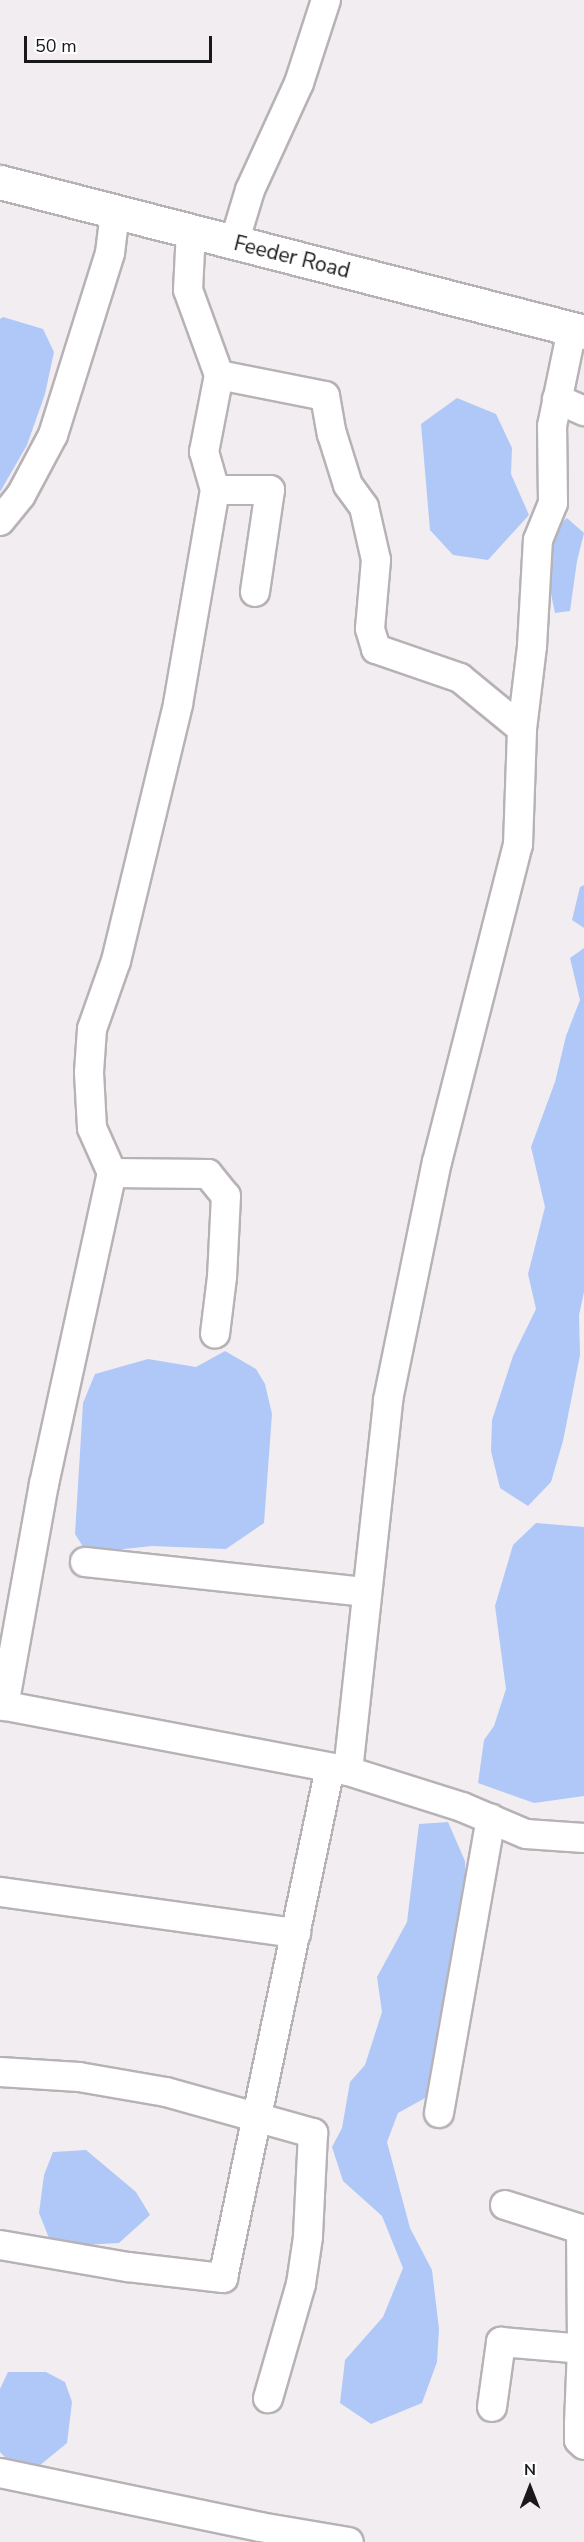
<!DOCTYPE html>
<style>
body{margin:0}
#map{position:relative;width:584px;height:2542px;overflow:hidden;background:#f2edf1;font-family:"Nunito Sans",sans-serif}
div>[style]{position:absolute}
.water>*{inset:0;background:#b0c8f7}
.roads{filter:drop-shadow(2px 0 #b7b2b6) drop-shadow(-2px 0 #b7b2b6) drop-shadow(0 2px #b7b2b6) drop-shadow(0 -2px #b7b2b6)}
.minor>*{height:28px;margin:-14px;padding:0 14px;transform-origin:14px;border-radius:14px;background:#fff}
.tertiary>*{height:33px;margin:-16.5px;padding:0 16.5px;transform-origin:16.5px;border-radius:16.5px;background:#fff}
span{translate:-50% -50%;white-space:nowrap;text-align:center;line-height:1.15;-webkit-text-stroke:6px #fff;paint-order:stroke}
.street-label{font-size:21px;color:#1a191a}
.north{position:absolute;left:500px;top:2458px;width:60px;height:60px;-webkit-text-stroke:4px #fff;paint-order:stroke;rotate:0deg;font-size:16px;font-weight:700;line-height:24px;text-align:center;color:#1a191a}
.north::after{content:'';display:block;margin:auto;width:21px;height:27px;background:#1a191a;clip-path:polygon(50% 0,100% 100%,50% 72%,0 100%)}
.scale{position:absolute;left:24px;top:36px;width:188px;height:27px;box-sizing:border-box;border:3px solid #1a191a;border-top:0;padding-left:8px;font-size:18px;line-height:21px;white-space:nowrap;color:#1a191a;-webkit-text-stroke:4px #fff;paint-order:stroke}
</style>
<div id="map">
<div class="water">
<div style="clip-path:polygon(3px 317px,43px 329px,54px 352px,45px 394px,27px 445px,0 492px,0 319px)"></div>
<div style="clip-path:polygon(457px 398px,496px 414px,512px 448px,511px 474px,529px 515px,488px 560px,453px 555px,430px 530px,421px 424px)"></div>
<div style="clip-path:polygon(567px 518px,584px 533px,577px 561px,570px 611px,555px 613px,544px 560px,551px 532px)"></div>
<div style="clip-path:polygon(584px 885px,584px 928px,572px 920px,580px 887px)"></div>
<div style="clip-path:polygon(584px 948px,584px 1292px,579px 1315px,580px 1355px,563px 1441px,551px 1482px,528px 1506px,500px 1488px,491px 1451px,492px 1420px,513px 1356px,536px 1309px,528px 1274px,545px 1207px,531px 1147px,555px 1082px,566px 1036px,580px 1000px,570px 958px)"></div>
<div style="clip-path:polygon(225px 1351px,256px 1369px,265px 1384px,272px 1414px,264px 1523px,226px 1549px,152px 1546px,87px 1553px,75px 1534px,83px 1403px,95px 1374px,148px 1359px,196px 1367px)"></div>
<div style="clip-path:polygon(536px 1523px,584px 1527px,584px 1796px,534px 1803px,478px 1783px,484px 1740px,494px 1726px,506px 1689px,495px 1606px,513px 1545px)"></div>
<div style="clip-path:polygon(448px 1822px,465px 1861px,466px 1898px,427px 2097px,398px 2113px,387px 2142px,410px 2228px,432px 2270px,439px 2329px,437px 2362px,422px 2403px,371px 2424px,340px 2403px,345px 2360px,383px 2317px,403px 2268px,382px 2216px,343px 2181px,332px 2147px,342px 2128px,350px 2082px,365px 2065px,382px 2012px,377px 1977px,407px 1922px,419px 1824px)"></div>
<div style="clip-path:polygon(86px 2150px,136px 2192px,150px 2215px,119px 2243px,82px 2245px,49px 2238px,39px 2213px,44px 2175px,53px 2152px)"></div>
<div style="clip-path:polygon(8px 2372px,46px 2372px,65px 2382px,72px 2402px,67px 2443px,39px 2466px,8px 2460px,0 2452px,0 2389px)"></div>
</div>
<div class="roads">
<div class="minor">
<div style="left:234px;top:243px;width:55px;rotate:-73.2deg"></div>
<div style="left:250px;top:190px;width:118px;rotate:-65.4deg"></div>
<div style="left:299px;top:83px;width:87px;rotate:-72deg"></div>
<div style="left:219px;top:375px;width:108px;rotate:11.2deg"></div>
<div style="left:325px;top:396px;width:39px;rotate:80deg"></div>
<div style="left:332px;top:434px;width:53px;rotate:72.6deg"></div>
<div style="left:348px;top:485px;width:27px;rotate:54deg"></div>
<div style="left:364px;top:507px;width:54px;rotate:77.2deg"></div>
<div style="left:376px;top:560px;width:69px;rotate:95deg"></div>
<div style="left:370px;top:629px;width:21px;rotate:73deg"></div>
<div style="left:376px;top:649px;width:89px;rotate:19deg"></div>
<div style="left:460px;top:678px;width:80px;rotate:39.4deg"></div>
<div style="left:557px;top:399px;width:30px;rotate:24deg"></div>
<div style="left:215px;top:490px;width:55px"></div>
<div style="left:270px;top:490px;width:103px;rotate:98.4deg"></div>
<div style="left:0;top:521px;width:33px;rotate:-51deg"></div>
<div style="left:21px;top:495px;width:68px;rotate:-61.9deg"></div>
<div style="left:53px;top:435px;width:191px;rotate:-72.6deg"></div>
<div style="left:110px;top:253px;width:41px;rotate:-83deg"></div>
<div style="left:112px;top:1173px;width:49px;rotate:-114deg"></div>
<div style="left:92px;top:1128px;width:56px;rotate:-93.1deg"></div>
<div style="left:89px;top:1072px;width:43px;rotate:-86deg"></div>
<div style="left:92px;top:1029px;width:72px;rotate:-70.6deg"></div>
<div style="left:116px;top:961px;width:264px;rotate:-76.4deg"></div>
<div style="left:178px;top:704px;width:217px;rotate:-80.2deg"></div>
<div style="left:215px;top:490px;width:40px;rotate:-106deg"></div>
<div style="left:204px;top:452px;width:78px;rotate:-79deg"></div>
<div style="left:219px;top:375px;width:90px;rotate:-110deg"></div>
<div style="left:188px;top:290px;width:59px;rotate:-87.1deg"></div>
<div style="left:85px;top:1562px;width:283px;rotate:6.1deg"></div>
<div style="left:0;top:1705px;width:354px;rotate:10.7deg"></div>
<div style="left:348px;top:1771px;width:120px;rotate:17.5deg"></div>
<div style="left:462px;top:1807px;width:69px;rotate:22.9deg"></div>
<div style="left:526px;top:1834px;width:58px;rotate:3.9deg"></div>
<div style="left:4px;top:1706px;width:226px;rotate:-79.8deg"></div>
<div style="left:44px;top:1484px;width:318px;rotate:-77.7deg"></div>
<div style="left:112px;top:1173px;width:96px;rotate:0.6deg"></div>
<div style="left:208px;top:1174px;width:28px;rotate:51deg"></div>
<div style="left:226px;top:1196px;width:81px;rotate:92.8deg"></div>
<div style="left:222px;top:1277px;width:57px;rotate:97deg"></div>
<div style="left:348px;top:1771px;width:373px;rotate:-83.8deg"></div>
<div style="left:388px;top:1400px;width:243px;rotate:-78.4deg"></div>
<div style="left:437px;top:1162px;width:327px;rotate:-75.7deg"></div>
<div style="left:518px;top:845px;width:116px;rotate:-88deg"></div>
<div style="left:522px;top:729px;width:84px;rotate:-83.1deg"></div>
<div style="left:532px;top:646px;width:106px;rotate:-86.8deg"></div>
<div style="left:538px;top:540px;width:40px;rotate:-68deg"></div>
<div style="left:553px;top:503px;width:77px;rotate:-90.7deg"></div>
<div style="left:552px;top:426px;width:99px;rotate:-78.3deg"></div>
<div style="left:0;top:1892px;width:299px;rotate:7.9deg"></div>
<div style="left:0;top:2072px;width:79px;rotate:3.6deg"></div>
<div style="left:79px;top:2077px;width:88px;rotate:9.8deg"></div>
<div style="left:166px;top:2092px;width:153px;rotate:15.6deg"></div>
<div style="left:313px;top:2133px;width:104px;rotate:92.8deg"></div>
<div style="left:308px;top:2237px;width:48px;rotate:98.5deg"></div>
<div style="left:301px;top:2284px;width:119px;rotate:106.1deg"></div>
<div style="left:439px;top:2113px;width:299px;rotate:-80deg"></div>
<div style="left:505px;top:2205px;width:83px;rotate:17.6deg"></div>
<div style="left:581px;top:2229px;width:120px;rotate:89.5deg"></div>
<div style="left:582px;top:2349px;width:75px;rotate:92.3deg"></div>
<div style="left:579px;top:2424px;width:16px;rotate:90deg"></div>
<div style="left:579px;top:2440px;width:7px;rotate:45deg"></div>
<div style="left:0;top:2245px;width:130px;rotate:9.8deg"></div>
<div style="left:128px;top:2267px;width:96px;rotate:6.6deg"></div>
<div style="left:223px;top:2278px;width:521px;rotate:-78.15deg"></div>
<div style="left:492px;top:2407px;width:66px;rotate:-82.1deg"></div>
<div style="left:501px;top:2342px;width:83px;rotate:4.8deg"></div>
<div style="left:0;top:2473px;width:266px;rotate:11.7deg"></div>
<div style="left:260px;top:2527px;width:90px;rotate:9.6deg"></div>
</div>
<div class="tertiary">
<div style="left:0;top:182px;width:603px;rotate:14.4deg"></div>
</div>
</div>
<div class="street-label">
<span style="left:292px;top:257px;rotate:14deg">Feeder Road</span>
</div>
<div class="north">N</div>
<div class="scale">50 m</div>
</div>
